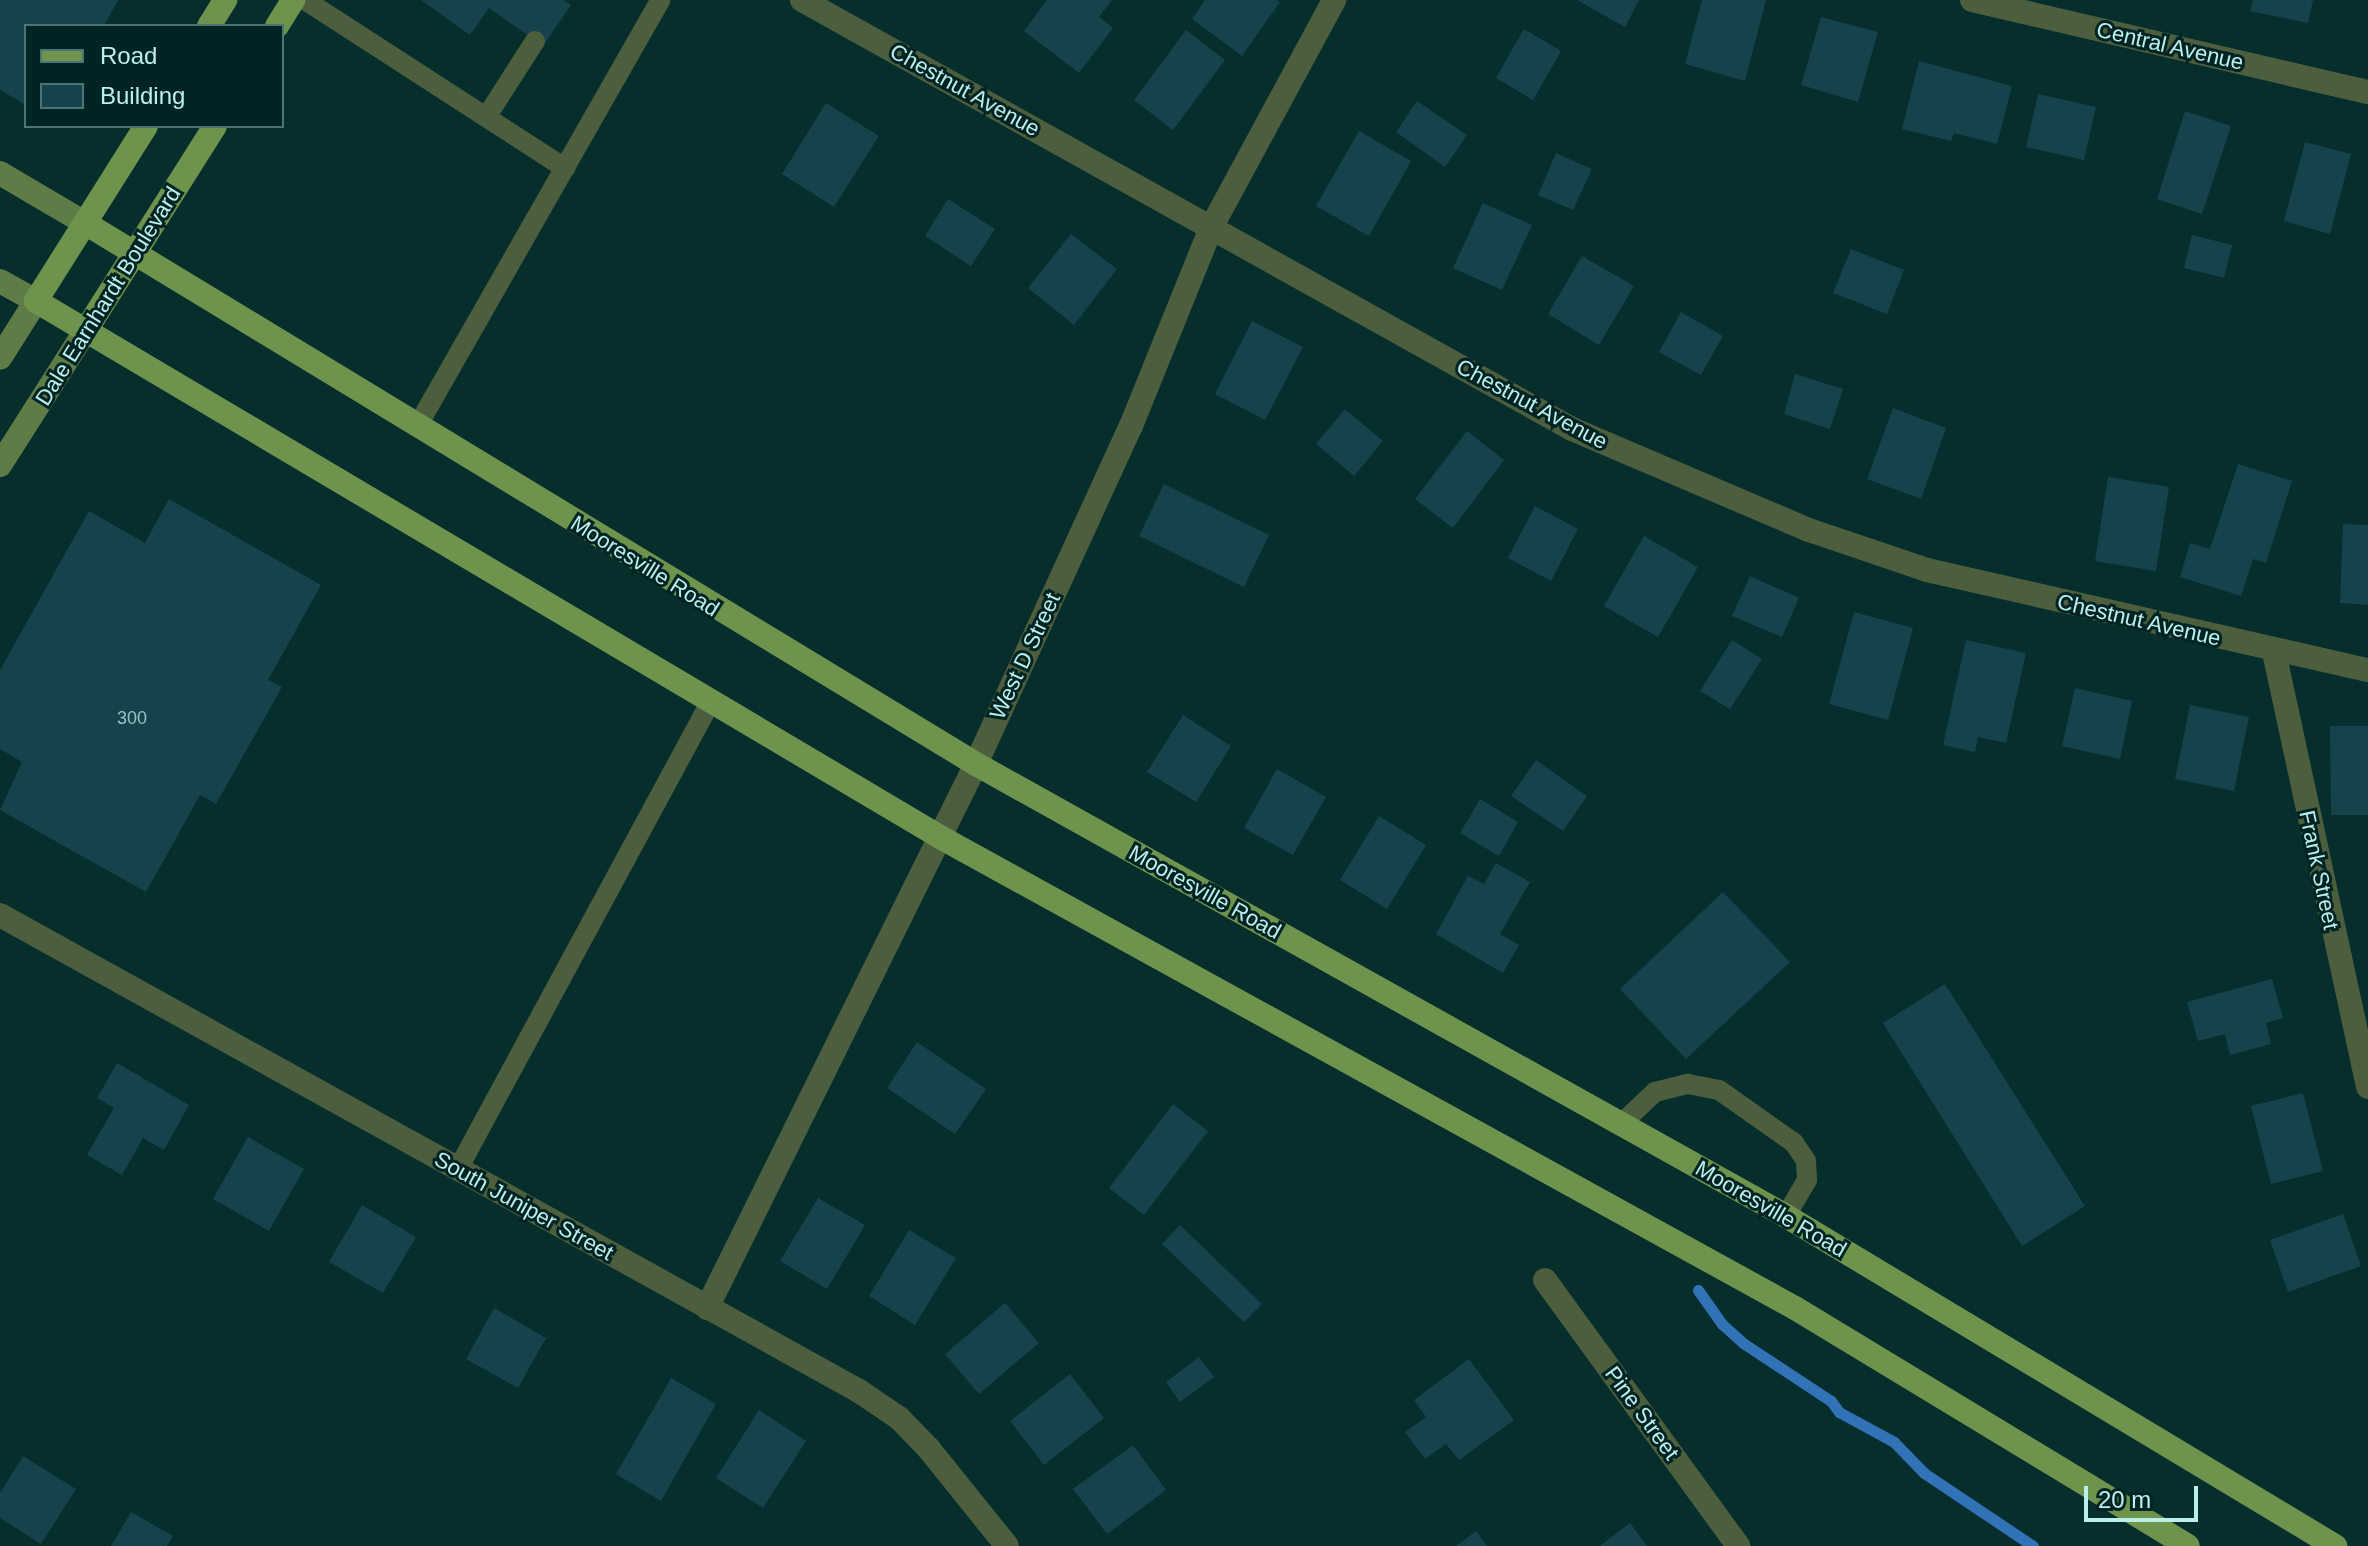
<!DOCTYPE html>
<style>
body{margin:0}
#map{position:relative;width:2368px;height:1546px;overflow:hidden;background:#052e2c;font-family:Helvetica,sans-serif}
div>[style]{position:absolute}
.stream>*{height:11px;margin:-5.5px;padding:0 5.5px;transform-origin:5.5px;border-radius:5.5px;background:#3273b7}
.building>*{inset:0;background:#16434b}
.lane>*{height:20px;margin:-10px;padding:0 10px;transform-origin:10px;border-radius:10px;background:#4c5e3d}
.street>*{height:24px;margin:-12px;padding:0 12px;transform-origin:12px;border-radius:12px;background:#4c5e3d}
.secondary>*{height:24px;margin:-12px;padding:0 12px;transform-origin:12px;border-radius:12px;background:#5f7c47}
.primary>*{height:24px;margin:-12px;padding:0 12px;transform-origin:12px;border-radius:12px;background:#6e934d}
span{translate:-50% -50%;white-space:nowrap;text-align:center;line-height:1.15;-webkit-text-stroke:6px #002423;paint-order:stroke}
.number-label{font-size:18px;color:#91c4c4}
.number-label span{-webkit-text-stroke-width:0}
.street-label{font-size:22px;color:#baefec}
.legend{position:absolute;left:24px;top:24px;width:260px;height:104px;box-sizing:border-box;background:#002423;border:2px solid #4a7573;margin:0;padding:10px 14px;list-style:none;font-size:24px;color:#baefec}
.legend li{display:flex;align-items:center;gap:16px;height:40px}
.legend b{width:40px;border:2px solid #4a7573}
.scale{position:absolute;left:2084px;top:1486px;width:114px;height:36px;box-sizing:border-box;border:4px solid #baefec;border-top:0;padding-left:10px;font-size:24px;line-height:28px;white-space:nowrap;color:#baefec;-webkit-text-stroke:6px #002423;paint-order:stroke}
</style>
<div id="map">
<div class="stream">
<div style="left:1698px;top:1290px;width:42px;rotate:54.8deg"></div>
<div style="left:1722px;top:1324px;width:28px;rotate:42deg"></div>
<div style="left:1743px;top:1343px;width:105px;rotate:33.4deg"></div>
<div style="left:1831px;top:1401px;width:14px;rotate:54deg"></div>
<div style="left:1839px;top:1412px;width:63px;rotate:28.6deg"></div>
<div style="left:1894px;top:1442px;width:43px;rotate:45.9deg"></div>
<div style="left:1924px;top:1473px;width:131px;rotate:33.8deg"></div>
</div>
<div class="building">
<div style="clip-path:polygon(0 0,118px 0,104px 26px,26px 26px,26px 105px,0 90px)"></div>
<div style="clip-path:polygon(421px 0,563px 0,571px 5px,543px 46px,489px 8px,470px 35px)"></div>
<div style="clip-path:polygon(1047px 0,1112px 0,1099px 17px,1113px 28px,1079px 73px,1024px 31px)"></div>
<div style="clip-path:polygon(1205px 0,1277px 0,1280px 2px,1242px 56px,1192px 19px)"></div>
<div style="clip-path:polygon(1577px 0,1639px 0,1625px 27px)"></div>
<div style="clip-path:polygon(1702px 0,1766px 0,1745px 81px,1685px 64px)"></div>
<div style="clip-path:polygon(2253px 0,2313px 0,2308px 23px,2250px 11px)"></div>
<div style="clip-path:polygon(1821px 17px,1878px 32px,1858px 102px,1801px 85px)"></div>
<div style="clip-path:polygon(1524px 29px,1561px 51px,1533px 100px,1496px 78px)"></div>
<div style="clip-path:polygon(1186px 30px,1225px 60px,1173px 130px,1134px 100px)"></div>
<div style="clip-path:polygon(1919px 61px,2012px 86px,1997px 144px,1954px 133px,1951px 141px,1902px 129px)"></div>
<div style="clip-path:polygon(2038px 94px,2096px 107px,2084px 160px,2026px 147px)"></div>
<div style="clip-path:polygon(1417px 101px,1467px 135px,1445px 167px,1396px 132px)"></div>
<div style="clip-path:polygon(826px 103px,879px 136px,834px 207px,782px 174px)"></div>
<div style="clip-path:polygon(2185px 111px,2231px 126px,2202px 214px,2157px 199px)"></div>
<div style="clip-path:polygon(1359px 131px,1411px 161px,1369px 236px,1316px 206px)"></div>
<div style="clip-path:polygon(2305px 142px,2351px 154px,2330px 234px,2284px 221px)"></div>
<div style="clip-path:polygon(1556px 153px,1592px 169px,1573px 210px,1538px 195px)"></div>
<div style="clip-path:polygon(948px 199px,995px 229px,971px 266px,925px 236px)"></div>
<div style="clip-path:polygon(1483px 203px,1532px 225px,1502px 290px,1453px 268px)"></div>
<div style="clip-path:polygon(1071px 234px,1117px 269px,1074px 325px,1028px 288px)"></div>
<div style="clip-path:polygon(2192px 235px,2232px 245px,2224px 278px,2184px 268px)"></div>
<div style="clip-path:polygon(1851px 249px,1904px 270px,1887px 314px,1833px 293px)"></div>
<div style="clip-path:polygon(1582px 256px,1634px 286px,1599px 345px,1548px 314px)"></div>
<div style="clip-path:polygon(1681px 312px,1723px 336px,1701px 375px,1659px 352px)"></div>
<div style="clip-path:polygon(1252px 321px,1303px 347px,1265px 420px,1215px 394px)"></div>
<div style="clip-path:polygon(1795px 374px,1843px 389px,1830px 429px,1784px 414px)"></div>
<div style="clip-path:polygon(1893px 408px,1946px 428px,1921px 499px,1867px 479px)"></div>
<div style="clip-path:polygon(1345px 409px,1383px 441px,1354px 476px,1316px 444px)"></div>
<div style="clip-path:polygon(1467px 431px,1504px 460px,1453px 528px,1415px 499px)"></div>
<div style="clip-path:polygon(2238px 464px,2292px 481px,2266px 563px,2253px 559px,2241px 596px,2180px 577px,2190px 543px,2210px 549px)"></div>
<div style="clip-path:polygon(2108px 477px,2169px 487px,2156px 571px,2095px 561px)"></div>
<div style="clip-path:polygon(1164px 484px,1269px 535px,1244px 587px,1139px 536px)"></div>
<div style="clip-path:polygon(169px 499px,321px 585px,268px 680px,282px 687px,216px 804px,200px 795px,146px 892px,0 810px,22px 762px,0 749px,0 670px,89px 511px,145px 543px)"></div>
<div style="clip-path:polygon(1535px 506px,1578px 529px,1551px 581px,1508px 558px)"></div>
<div style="clip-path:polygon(2343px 524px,2368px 525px,2368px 605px,2340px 603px)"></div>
<div style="clip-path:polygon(1644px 536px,1698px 567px,1658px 637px,1604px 606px)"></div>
<div style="clip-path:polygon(1750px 576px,1799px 598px,1782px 637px,1732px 616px)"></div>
<div style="clip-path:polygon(1854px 612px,1913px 628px,1888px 720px,1829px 704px)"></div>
<div style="clip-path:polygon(1732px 640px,1762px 659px,1730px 709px,1700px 691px)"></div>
<div style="clip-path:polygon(1966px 640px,2026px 653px,2006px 743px,1978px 737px,1975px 752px,1943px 745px)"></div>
<div style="clip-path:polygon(2075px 688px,2132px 701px,2120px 759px,2062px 746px)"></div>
<div style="clip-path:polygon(2190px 705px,2249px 717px,2234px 791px,2175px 779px)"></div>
<div style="clip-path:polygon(1183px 715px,1231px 746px,1196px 802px,1147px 772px)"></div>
<div style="clip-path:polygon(2330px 726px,2368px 726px,2368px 815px,2331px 815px)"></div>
<div style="clip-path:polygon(1536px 760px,1587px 796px,1563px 831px,1511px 796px)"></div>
<div style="clip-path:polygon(1277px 769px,1326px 797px,1293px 855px,1244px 828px)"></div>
<div style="clip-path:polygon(1480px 799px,1518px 822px,1499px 856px,1460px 833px)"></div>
<div style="clip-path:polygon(1379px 816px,1426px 845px,1387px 909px,1340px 880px)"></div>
<div style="clip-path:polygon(1496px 863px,1530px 882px,1500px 934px,1519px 945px,1503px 973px,1436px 934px,1468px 876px,1484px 884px)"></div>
<div style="clip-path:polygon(1723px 892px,1790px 962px,1686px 1059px,1620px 989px)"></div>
<div style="clip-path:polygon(2272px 979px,2283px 1018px,2266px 1023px,2271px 1044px,2230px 1055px,2225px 1034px,2198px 1041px,2187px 1002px)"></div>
<div style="clip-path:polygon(1945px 984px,2085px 1206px,2022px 1246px,1883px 1023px)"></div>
<div style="clip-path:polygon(917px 1042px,986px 1089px,955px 1134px,887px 1088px)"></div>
<div style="clip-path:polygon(117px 1063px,189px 1105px,164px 1150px,143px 1138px,122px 1175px,87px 1155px,114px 1108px,97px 1098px)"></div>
<div style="clip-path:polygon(2303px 1093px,2323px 1171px,2271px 1184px,2251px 1106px)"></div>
<div style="clip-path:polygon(1173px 1104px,1208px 1131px,1144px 1215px,1109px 1188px)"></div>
<div style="clip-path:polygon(248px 1137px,304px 1169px,269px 1231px,213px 1199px)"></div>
<div style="clip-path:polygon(818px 1198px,865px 1225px,827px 1289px,780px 1261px)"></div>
<div style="clip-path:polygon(362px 1205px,416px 1237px,383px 1293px,329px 1262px)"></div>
<div style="clip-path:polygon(2343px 1214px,2361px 1266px,2288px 1292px,2270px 1240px)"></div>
<div style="clip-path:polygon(1180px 1225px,1262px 1304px,1244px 1322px,1162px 1244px)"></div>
<div style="clip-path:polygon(909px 1230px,956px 1258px,915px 1325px,869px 1296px)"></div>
<div style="clip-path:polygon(1005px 1303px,1039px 1343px,979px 1394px,945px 1354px)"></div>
<div style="clip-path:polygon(494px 1308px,546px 1338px,518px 1388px,466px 1359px)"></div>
<div style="clip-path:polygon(1199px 1357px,1214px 1377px,1180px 1402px,1166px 1382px)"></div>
<div style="clip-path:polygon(1469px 1359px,1514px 1420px,1459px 1460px,1446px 1444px,1425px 1459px,1405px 1432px,1426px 1417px,1414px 1400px)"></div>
<div style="clip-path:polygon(1070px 1374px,1104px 1418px,1044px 1465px,1010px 1421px)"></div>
<div style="clip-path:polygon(671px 1378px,716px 1404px,661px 1501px,616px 1474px)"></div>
<div style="clip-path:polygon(759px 1410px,806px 1441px,763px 1508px,716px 1478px)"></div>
<div style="clip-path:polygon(1133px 1445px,1166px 1490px,1107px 1534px,1073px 1489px)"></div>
<div style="clip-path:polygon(23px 1456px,76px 1489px,41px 1544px,0 1518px,0 1493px)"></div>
<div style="clip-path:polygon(131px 1512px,173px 1536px,167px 1546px,111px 1546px)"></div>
<div style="clip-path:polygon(1630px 1523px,1647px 1546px,1600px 1546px)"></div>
<div style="clip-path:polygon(1476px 1531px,1487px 1546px,1456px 1546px)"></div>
</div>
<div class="lane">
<div style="left:305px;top:0;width:310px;rotate:32.9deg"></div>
<div style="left:487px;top:116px;width:89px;rotate:-57.4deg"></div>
<div style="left:418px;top:425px;width:489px;rotate:-60.3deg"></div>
<div style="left:1621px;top:1124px;width:47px;rotate:-43.3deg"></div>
<div style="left:1655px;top:1092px;width:34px;rotate:-14deg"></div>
<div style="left:1688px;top:1084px;width:32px;rotate:11deg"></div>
<div style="left:1719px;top:1090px;width:92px;rotate:35.2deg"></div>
<div style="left:1794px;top:1143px;width:22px;rotate:56deg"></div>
<div style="left:1806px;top:1161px;width:19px;rotate:87deg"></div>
<div style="left:1807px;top:1180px;width:42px;rotate:120.3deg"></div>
<div style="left:458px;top:1169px;width:532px;rotate:-61.6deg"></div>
</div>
<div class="street">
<div style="left:802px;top:0;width:881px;rotate:29.12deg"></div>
<div style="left:1572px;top:429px;width:258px;rotate:23.1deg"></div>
<div style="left:1809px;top:530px;width:125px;rotate:18.7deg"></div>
<div style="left:1927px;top:570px;width:452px;rotate:12.8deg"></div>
<div style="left:1972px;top:0;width:407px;rotate:13.1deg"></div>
<div style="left:2274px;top:652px;width:445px;rotate:77.8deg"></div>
<div style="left:0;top:915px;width:982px;rotate:28.99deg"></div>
<div style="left:859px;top:1391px;width:48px;rotate:34deg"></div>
<div style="left:899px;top:1418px;width:43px;rotate:45.9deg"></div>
<div style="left:929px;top:1449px;width:124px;rotate:51.2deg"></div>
<div style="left:1545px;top:1280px;width:329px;rotate:54deg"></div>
<div style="left:707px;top:1308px;width:607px;rotate:-63.69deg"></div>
<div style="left:976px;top:764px;width:372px;rotate:-65.4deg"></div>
<div style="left:1131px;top:426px;width:216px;rotate:-68deg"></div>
<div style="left:1212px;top:226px;width:257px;rotate:-61.6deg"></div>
</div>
<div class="secondary">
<div style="left:0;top:173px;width:99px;rotate:30.5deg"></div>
<div style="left:0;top:281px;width:41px;rotate:29.1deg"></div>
<div style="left:36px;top:301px;width:67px;rotate:122.3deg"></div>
<div style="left:0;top:465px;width:160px;rotate:-57.5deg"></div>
</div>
<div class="primary">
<div style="left:209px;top:26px;width:31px;rotate:-58deg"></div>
<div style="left:277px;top:26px;width:31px;rotate:-58deg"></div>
<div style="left:146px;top:126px;width:207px;rotate:122.2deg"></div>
<div style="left:36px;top:301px;width:1051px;rotate:30.66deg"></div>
<div style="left:940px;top:837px;width:976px;rotate:28.85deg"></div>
<div style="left:1795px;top:1308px;width:459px;rotate:31.2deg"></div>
<div style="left:85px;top:223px;width:1042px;rotate:31.27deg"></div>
<div style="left:976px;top:764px;width:928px;rotate:29.16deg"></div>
<div style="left:1786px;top:1216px;width:641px;rotate:31.01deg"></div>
<div style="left:86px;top:330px;width:241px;rotate:-57.7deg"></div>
</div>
<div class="number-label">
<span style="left:132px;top:718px">300</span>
</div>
<div class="street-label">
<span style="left:2170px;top:46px;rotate:13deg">Central Avenue</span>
<span style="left:965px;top:90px;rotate:29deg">Chestnut Avenue</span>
<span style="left:108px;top:296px;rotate:-58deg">Dale Earnhardt Boulevard</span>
<span style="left:1532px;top:404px;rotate:28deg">Chestnut Avenue</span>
<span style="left:645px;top:566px;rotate:32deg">Mooresville Road</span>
<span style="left:2139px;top:620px;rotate:13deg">Chestnut Avenue</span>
<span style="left:1025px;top:656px;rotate:-65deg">West D Street</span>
<span style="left:2319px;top:870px;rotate:78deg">Frank Street</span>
<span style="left:1205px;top:892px;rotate:29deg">Mooresville Road</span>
<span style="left:524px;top:1206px;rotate:29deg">South Juniper Street</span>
<span style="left:1771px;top:1209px;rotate:30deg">Mooresville Road</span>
<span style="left:1642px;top:1413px;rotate:54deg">Pine Street</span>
</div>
<ul class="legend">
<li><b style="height:10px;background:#6e934d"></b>Road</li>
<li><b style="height:22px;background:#16434b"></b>Building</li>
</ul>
<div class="scale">20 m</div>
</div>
